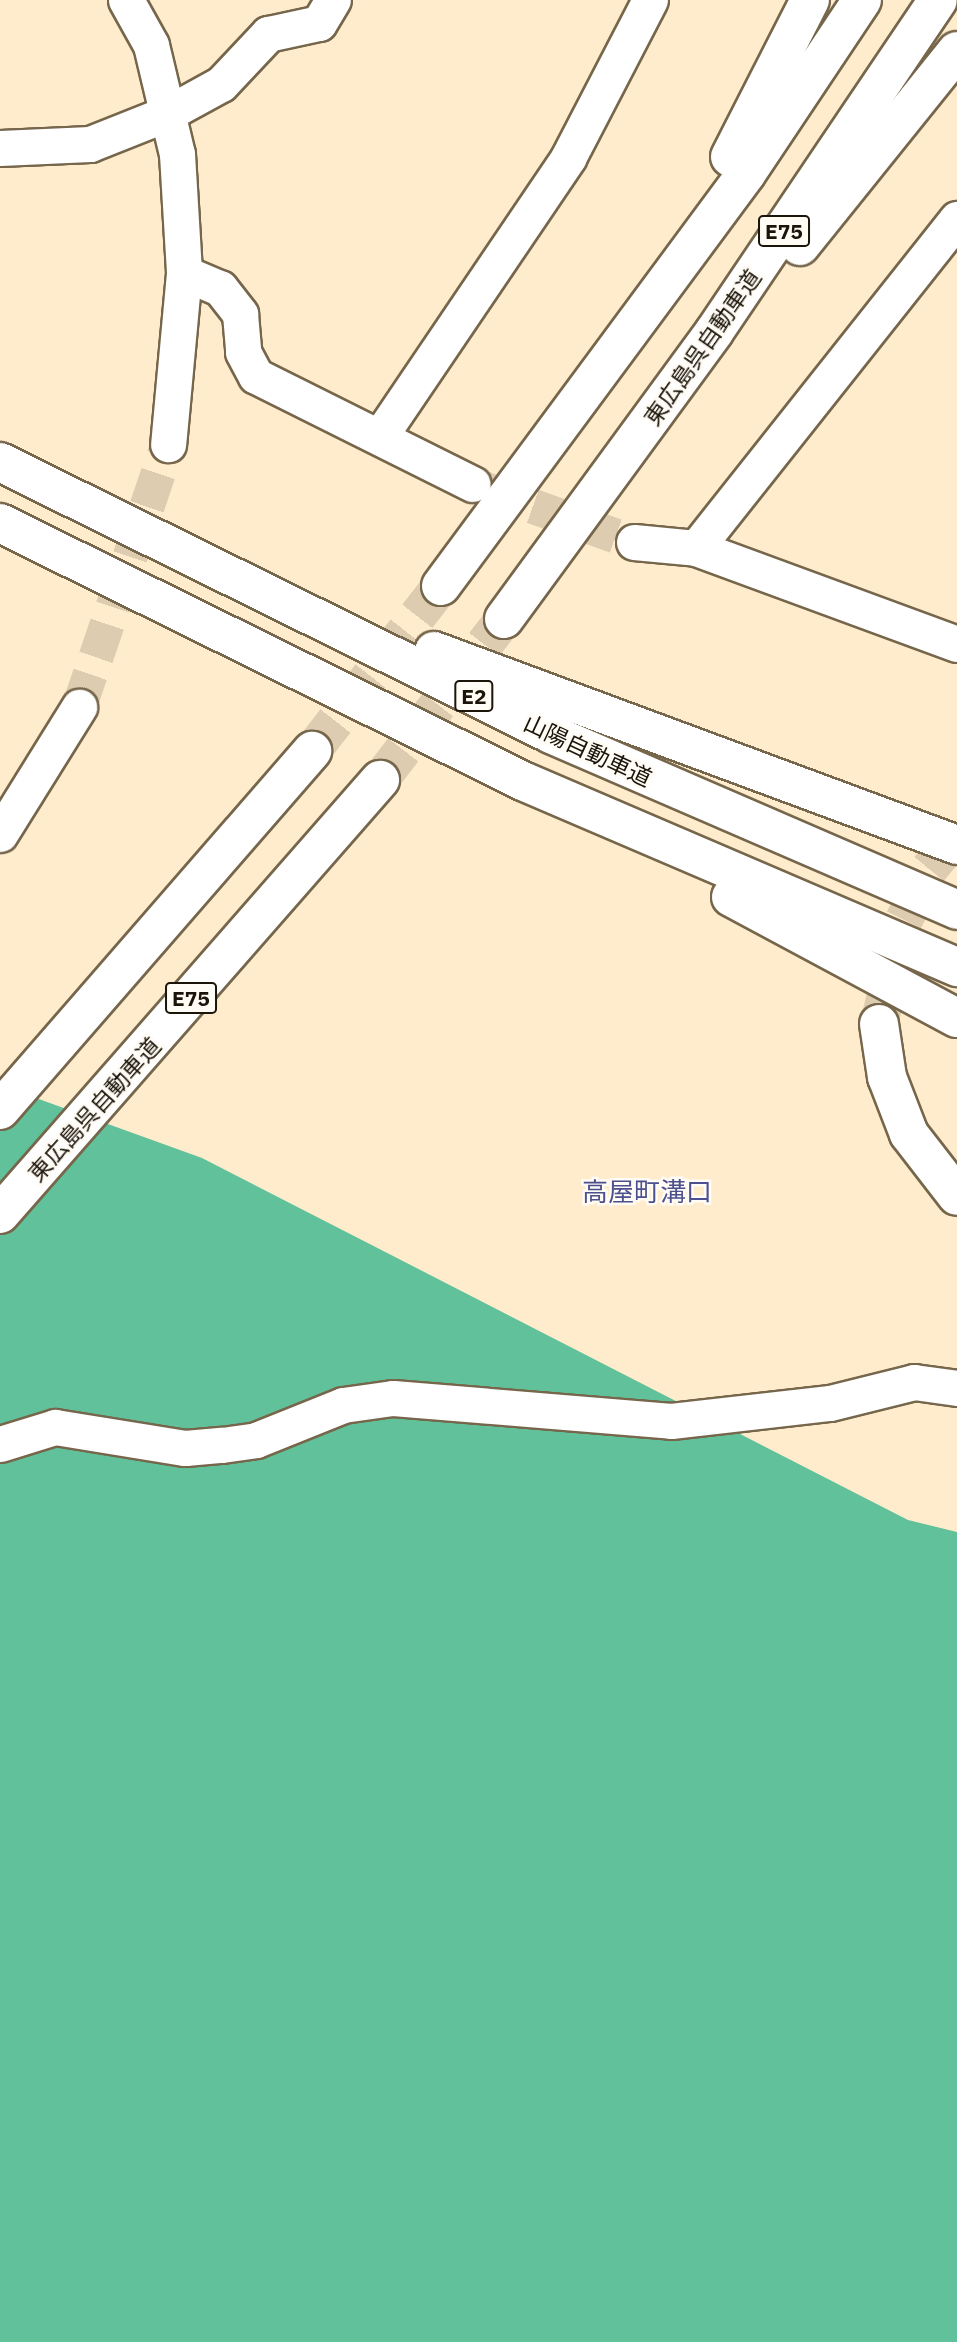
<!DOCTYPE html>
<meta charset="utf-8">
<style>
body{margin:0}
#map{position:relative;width:957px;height:2342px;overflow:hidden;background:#ffeccd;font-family:"IBM Plex Sans","Noto Sans JP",sans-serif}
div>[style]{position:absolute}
.forest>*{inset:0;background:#61c19a}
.minor-tunnel>*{height:35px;margin-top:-17.5px;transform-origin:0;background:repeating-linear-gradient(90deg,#ddccb0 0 35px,transparent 0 53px)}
.motorway-tunnel>*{height:38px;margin-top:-19px;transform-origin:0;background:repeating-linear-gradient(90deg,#ddccb0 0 38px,transparent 0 57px)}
.roads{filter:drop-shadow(2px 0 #76664b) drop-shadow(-2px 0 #76664b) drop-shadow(0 2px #76664b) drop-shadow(0 -2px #76664b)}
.minor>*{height:35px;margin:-17.5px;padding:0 17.5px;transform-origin:17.5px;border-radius:17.5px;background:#fff}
.motorway>*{height:38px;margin:-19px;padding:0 19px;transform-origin:19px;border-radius:19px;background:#fff}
span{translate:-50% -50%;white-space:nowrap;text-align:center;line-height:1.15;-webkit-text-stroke:5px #fffbf5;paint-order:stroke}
.shield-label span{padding:2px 5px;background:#fffbf5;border:2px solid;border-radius:5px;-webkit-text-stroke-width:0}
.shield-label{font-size:21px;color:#1a1409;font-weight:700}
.street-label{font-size:23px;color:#1a1409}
.quarter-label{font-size:26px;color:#4c508e}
</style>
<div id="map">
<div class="forest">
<div style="clip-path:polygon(0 1085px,202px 1158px,908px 1520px,957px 1532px,957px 2342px,0 2342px)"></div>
</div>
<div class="minor-tunnel">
<div style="left:483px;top:488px;width:160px;rotate:19.7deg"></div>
<div style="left:79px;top:707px;width:278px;rotate:-71.3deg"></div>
</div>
<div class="motorway-tunnel">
<div style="left:312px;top:751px;width:209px;rotate:-52deg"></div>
<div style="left:380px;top:780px;width:203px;rotate:-52.4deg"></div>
<div style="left:879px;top:1024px;width:107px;rotate:-76.5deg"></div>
<div style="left:904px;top:920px;width:57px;rotate:-63.9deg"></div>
<div style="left:929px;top:869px;width:44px;rotate:-50.5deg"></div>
</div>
<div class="roads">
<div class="minor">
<div style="left:126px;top:0;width:51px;rotate:60.9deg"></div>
<div style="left:151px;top:45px;width:112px;rotate:76.6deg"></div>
<div style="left:177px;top:154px;width:119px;rotate:86.6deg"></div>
<div style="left:184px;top:273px;width:172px;rotate:95.3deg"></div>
<div style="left:0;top:148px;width:90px;rotate:-2.5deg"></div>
<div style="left:90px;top:144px;width:84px;rotate:-21.7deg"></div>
<div style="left:168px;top:113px;width:60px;rotate:-28.7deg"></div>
<div style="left:221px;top:84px;width:69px;rotate:-46.8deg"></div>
<div style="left:268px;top:34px;width:52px;rotate:-12.2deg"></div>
<div style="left:319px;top:23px;width:27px;rotate:-59deg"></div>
<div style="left:184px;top:273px;width:39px;rotate:23deg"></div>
<div style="left:220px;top:288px;width:33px;rotate:52deg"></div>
<div style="left:240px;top:314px;width:38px;rotate:85deg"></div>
<div style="left:243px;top:352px;width:27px;rotate:62deg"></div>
<div style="left:256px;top:376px;width:242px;rotate:26.5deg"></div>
<div style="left:380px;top:436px;width:336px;rotate:-55.9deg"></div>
<div style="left:568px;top:158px;width:178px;rotate:-62.6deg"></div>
<div style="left:634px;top:542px;width:62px;rotate:5.5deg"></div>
<div style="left:696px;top:548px;width:278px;rotate:20.2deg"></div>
<div style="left:696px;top:548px;width:420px;rotate:-51.6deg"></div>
<div style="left:0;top:834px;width:150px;rotate:-58.1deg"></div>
<div style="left:0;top:1444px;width:58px;rotate:-17.2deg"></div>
<div style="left:55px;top:1427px;width:132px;rotate:9.2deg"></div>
<div style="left:185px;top:1448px;width:37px;rotate:-5deg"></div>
<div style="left:222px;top:1445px;width:34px;rotate:-8deg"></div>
<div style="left:256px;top:1440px;width:94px;rotate:-21.9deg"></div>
<div style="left:343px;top:1405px;width:50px;rotate:-8deg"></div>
<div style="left:393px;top:1398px;width:279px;rotate:4.7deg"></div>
<div style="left:671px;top:1421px;width:160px;rotate:-6.5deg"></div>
<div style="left:830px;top:1403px;width:87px;rotate:-14deg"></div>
<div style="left:914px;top:1382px;width:43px;rotate:7.9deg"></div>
</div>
<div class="motorway">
<div style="left:730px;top:157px;width:176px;rotate:-63deg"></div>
<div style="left:800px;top:246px;width:250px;rotate:-51.2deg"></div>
<div style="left:0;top:462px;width:614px;rotate:26.27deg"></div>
<div style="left:551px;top:734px;width:443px;rotate:23.4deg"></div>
<div style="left:0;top:523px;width:585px;rotate:26.26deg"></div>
<div style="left:525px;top:782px;width:470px;rotate:23.2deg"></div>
<div style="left:441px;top:586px;width:513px;rotate:-53.49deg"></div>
<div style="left:746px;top:174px;width:209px;rotate:-56.3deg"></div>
<div style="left:504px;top:619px;width:356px;rotate:-53.8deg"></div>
<div style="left:714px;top:332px;width:400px;rotate:-56deg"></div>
<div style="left:434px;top:651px;width:558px;rotate:20.35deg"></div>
<div style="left:731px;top:897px;width:256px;rotate:28.2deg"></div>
<div style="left:879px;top:1024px;width:54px;rotate:81.4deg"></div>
<div style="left:887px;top:1077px;width:61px;rotate:68.9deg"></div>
<div style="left:909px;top:1134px;width:78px;rotate:52.3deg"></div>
<div style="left:0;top:1110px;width:476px;rotate:-49deg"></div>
<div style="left:0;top:1214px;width:577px;rotate:-48.8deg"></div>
</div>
</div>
<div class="shield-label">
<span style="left:784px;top:231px">E75</span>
<span style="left:474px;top:696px">E2</span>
<span style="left:191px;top:998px">E75</span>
</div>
<div class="street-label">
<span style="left:702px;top:347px;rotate:-55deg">東広島呉自動車道</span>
<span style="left:588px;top:750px;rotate:25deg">山陽自動車道</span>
<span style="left:94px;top:1109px;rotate:-48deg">東広島呉自動車道</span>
</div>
<div class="quarter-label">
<span style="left:647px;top:1192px">高屋町溝口</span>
</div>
</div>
